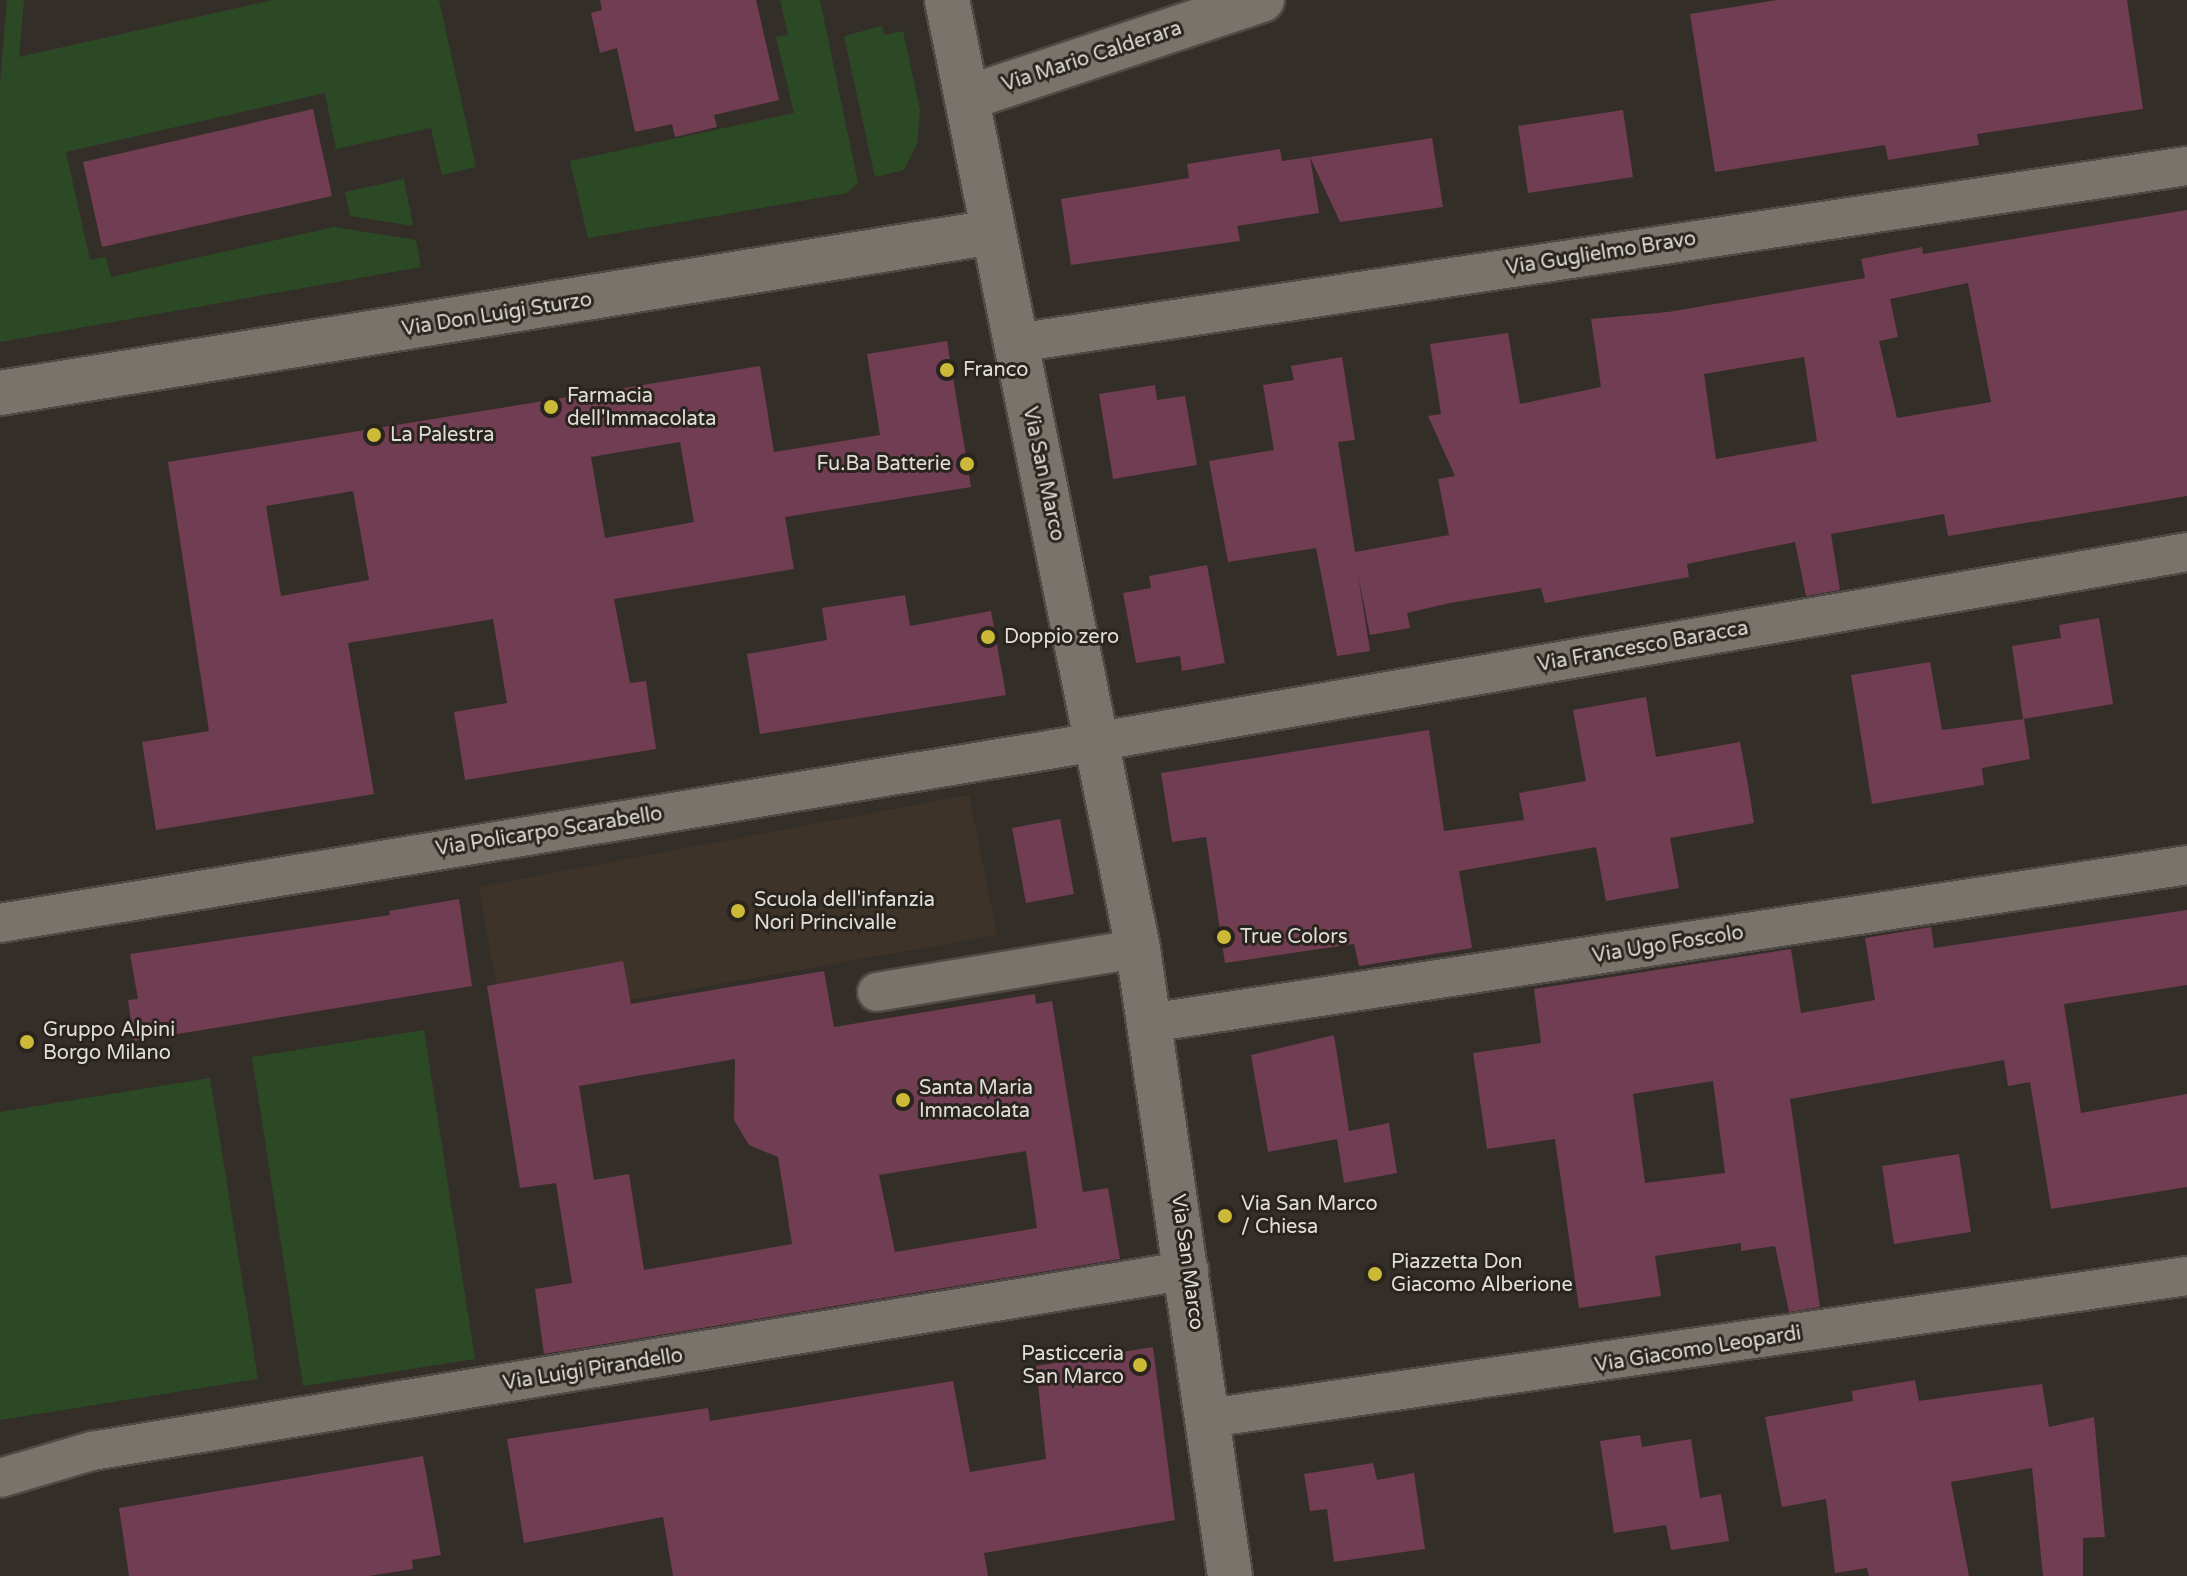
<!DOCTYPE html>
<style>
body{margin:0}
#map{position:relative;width:2187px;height:1576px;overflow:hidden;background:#342e28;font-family:"Varela Round",sans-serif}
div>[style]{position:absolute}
.built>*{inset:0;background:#3e3328}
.green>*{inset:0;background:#2c4926}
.building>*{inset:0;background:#713d52}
.roads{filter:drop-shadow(2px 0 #4f4a45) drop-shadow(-2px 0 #4f4a45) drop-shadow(0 2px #4f4a45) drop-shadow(0 -2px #4f4a45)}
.minor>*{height:38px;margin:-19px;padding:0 19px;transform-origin:19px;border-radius:19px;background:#7a736b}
.tertiary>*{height:44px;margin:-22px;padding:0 22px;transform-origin:22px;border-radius:22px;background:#7a736b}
.secondary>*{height:44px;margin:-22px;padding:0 22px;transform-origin:22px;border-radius:22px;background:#7a736b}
.dots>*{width:22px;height:22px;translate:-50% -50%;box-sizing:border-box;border:4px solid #2a241e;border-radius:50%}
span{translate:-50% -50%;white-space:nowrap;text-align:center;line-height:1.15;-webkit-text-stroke:6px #2a241e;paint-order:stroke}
.street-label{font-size:20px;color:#e1ddd9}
.poi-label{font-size:20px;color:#e1ddd9}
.left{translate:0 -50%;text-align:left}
.right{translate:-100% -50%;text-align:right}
</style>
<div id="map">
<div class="built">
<div style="clip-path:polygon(969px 795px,997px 935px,503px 1022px,479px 887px)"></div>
</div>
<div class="green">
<div style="clip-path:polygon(7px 0,24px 0,19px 57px,273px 0,439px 0,476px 167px,442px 175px,431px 128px,336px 149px,325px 93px,66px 152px,90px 260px,106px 257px,111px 277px,334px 227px,416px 240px,421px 267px,0 342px,0 85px)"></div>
<div style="clip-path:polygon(780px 0,820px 0,858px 183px,847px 193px,588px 238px,570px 161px,794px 113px,776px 37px,788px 35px)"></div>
<div style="clip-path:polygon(882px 26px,884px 35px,903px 31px,920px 110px,917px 144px,904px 170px,875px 177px,844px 36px)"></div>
<div style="clip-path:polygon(404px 179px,413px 226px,350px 216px,345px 192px)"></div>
<div style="clip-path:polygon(424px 1030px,475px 1359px,303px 1386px,252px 1057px)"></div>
<div style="clip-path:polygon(210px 1078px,258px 1379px,0 1420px,0 1112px)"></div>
</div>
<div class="building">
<div style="clip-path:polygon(600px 0,756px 0,779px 100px,714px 115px,717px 127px,675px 137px,672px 124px,635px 132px,617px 48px,600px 53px,591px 13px,602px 10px)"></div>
<div style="clip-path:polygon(1777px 0,2127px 0,2143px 109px,1977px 134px,1979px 145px,1888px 160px,1885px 145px,1715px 172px,1690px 14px)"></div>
<div style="clip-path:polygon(313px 109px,332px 196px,102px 247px,83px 162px)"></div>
<div style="clip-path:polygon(1623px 110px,1633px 177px,1528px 193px,1518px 126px)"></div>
<div style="clip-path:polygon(1432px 138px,1443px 207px,1340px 222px,1310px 157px)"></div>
<div style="clip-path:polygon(1280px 149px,1282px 161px,1310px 157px,1319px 213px,1237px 226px,1240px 241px,1071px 265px,1061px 199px,1189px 178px,1187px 164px)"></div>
<div style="clip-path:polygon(evenodd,2187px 210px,2187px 496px,1948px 536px,1944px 514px,1831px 534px,1840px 590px,1806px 596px,1795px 542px,1687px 564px,1689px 577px,1545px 603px,1541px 588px,1450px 603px,1407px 613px,1410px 628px,1370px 635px,1358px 575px,1370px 651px,1337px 656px,1316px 548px,1228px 562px,1209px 461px,1274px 450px,1263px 385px,1294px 380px,1291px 366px,1342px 357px,1355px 440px,1338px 442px,1355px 552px,1449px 535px,1438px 479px,1455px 476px,1428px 416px,1441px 414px,1430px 344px,1508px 333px,1520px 404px,1601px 387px,1591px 319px,1668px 312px,1865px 278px,1861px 259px,1922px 247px,1923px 254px,2187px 210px,1968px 283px,1991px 402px,1897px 418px,1879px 341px,1898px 337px,1890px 299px,1968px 283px,2187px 210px,1804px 357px,1817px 441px,1716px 459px,1704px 374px,1804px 357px)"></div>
<div style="clip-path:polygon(evenodd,947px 341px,971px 487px,785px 517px,794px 569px,614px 599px,630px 683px,646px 681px,656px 749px,465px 780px,454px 712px,507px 703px,493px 619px,434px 629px,348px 643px,374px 794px,156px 830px,142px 742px,209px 731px,168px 462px,760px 366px,774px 452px,880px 435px,867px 354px,947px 341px,680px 442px,694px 522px,605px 538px,591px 457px,680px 442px,947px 341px,353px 491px,369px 580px,281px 596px,266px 506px,353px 491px)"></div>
<div style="clip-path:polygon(1155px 385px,1157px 400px,1185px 396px,1197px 465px,1113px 479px,1099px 394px)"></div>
<div style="clip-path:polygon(1207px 565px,1225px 663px,1182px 671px,1180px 656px,1136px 663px,1123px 593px,1151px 588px,1149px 576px)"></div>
<div style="clip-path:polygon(905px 595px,910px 626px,991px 611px,1006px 695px,760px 734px,747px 654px,827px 640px,822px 608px)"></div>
<div style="clip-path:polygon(2099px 618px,2113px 704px,2023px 719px,2012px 646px,2061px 638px,2059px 625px)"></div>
<div style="clip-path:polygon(1930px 662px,1942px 730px,2024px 719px,2030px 759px,1982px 768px,1984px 785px,1872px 804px,1851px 675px)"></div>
<div style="clip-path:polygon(1646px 697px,1656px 757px,1740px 742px,1748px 785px,1754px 823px,1670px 838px,1679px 888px,1606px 901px,1596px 847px,1459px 871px,1472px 948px,1359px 966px,1354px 944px,1225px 963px,1206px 837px,1172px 842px,1161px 773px,1429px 730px,1444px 831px,1524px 820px,1519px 793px,1586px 781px,1573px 710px)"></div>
<div style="clip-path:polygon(1060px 819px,1074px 894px,1026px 903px,1012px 828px)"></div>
<div style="clip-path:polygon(459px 899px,472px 986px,134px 1041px,128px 1000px,138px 999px,130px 954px,390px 915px,389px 911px)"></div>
<div style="clip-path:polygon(evenodd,2187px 910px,2187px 985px,2064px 1004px,2081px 1113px,2187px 1094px,2187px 1187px,2051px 1209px,2030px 1082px,2008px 1086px,2004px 1060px,1790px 1099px,1820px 1307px,1789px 1312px,1775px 1246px,1741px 1251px,1741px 1243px,1655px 1256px,1661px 1296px,1579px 1308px,1555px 1139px,1487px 1149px,1473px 1053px,1541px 1043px,1534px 989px,1791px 949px,1801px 1013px,1875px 1000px,1865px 938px,1931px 927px,1934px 948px,2187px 910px,1713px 1081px,1725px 1173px,1645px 1183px,1633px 1094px,1713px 1081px)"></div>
<div style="clip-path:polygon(evenodd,623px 961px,631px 1004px,824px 971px,834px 1027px,1035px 994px,1036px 1004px,1052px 1001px,1083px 1192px,1108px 1188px,1120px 1259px,544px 1354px,535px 1289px,572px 1283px,556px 1183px,520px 1188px,487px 986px,623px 961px,735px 1059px,734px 1120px,749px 1145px,778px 1157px,792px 1244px,644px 1270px,629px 1174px,594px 1180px,579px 1086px,735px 1059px,623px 961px,1026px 1151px,1037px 1228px,895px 1252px,879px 1175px,1026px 1151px)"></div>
<div style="clip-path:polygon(1334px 1035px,1349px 1131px,1389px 1123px,1397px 1173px,1344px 1183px,1337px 1139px,1268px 1152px,1251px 1055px)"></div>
<div style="clip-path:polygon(1959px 1154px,1971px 1232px,1894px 1244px,1882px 1166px)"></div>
<div style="clip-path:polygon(1153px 1347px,1175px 1520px,984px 1553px,988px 1576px,673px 1576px,663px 1517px,524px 1543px,507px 1439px,708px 1408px,710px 1421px,953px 1381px,970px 1472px,1046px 1459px,1036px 1366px)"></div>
<div style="clip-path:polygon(1915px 1380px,1919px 1401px,2042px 1384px,2049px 1427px,2094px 1417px,2105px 1537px,2083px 1538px,2083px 1576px,2043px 1576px,2032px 1468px,1951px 1482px,1969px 1576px,1869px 1576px,1867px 1568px,1835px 1573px,1826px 1499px,1782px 1507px,1765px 1417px,1853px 1401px,1852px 1391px)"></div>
<div style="clip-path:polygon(1640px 1435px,1642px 1447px,1691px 1439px,1700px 1498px,1721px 1494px,1729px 1541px,1671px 1550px,1666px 1525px,1614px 1533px,1600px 1441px)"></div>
<div style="clip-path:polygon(423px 1456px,441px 1555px,412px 1560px,413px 1569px,369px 1576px,129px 1576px,119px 1508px)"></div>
<div style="clip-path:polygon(1373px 1463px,1377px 1480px,1414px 1473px,1425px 1549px,1334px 1562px,1327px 1509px,1310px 1511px,1304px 1474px)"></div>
</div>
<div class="roads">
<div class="minor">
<div style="left:1016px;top:343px;width:1184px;rotate:-8.6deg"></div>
<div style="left:0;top:923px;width:1068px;rotate:-9.37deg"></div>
<div style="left:1054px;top:749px;width:1150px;rotate:-9.86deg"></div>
<div style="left:877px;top:992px;width:265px;rotate:-9.4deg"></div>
<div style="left:1149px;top:1023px;width:1050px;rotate:-8.65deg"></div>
<div style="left:1209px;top:1418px;width:988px;rotate:-8.26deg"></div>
<div style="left:0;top:1478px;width:96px;rotate:-16.4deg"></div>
<div style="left:92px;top:1451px;width:1112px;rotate:-9.37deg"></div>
</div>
<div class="tertiary">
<div style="left:967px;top:98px;width:311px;rotate:-18.4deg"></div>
<div style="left:0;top:393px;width:1006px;rotate:-9.21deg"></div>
</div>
<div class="secondary">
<div style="left:947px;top:0;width:968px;rotate:78.62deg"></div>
<div style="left:1138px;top:949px;width:634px;rotate:81.65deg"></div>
</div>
</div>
<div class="dots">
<div style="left:947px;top:370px;background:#ccb938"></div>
<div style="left:551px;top:407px;background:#ccb938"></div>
<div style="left:374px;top:435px;background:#ccb938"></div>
<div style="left:967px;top:464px;background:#ccb938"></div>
<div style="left:988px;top:637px;background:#ccb938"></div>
<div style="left:738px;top:911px;background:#ccb938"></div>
<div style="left:1224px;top:937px;background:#ccb938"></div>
<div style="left:27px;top:1042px;background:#ccb938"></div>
<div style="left:903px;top:1100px;background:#ccb938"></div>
<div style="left:1225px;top:1216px;background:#ccb938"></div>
<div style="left:1375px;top:1274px;background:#ccb938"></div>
<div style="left:1140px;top:1365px;background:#ccb938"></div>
</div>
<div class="street-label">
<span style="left:1092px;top:57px;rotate:-18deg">Via Mario Calderara</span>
<span style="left:1601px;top:254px;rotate:-9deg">Via Guglielmo Bravo</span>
<span style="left:497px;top:315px;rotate:-9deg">Via Don Luigi Sturzo</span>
<span style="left:1043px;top:474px;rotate:78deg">Via San Marco</span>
<span style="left:1643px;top:647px;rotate:-10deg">Via Francesco Baracca</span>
<span style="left:549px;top:832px;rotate:-9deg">Via Policarpo Scarabello</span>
<span style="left:1668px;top:945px;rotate:-9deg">Via Ugo Foscolo</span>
<span style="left:1187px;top:1262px;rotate:82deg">Via San Marco</span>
<span style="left:1698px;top:1350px;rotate:-9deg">Via Giacomo Leopardi</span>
<span style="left:593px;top:1370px;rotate:-9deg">Via Luigi Pirandello</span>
</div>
<div class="poi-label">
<span class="left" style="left:963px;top:370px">Franco</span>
<span class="left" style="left:567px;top:408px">Farmacia<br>dell'Immacolata</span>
<span class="left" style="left:390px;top:435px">La Palestra</span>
<span class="right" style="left:951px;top:464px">Fu.Ba Batterie</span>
<span class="left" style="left:1004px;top:637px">Doppio zero</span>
<span class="left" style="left:754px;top:912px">Scuola dell'infanzia<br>Nori Princivalle</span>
<span class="left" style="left:1240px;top:937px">True Colors</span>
<span class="left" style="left:43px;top:1042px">Gruppo Alpini<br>Borgo Milano</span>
<span class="left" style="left:919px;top:1100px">Santa Maria<br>Immacolata</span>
<span class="left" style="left:1241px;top:1216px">Via San Marco<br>/ Chiesa</span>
<span class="left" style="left:1391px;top:1274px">Piazzetta Don<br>Giacomo Alberione</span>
<span class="right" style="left:1124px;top:1366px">Pasticceria<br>San Marco</span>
</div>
</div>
